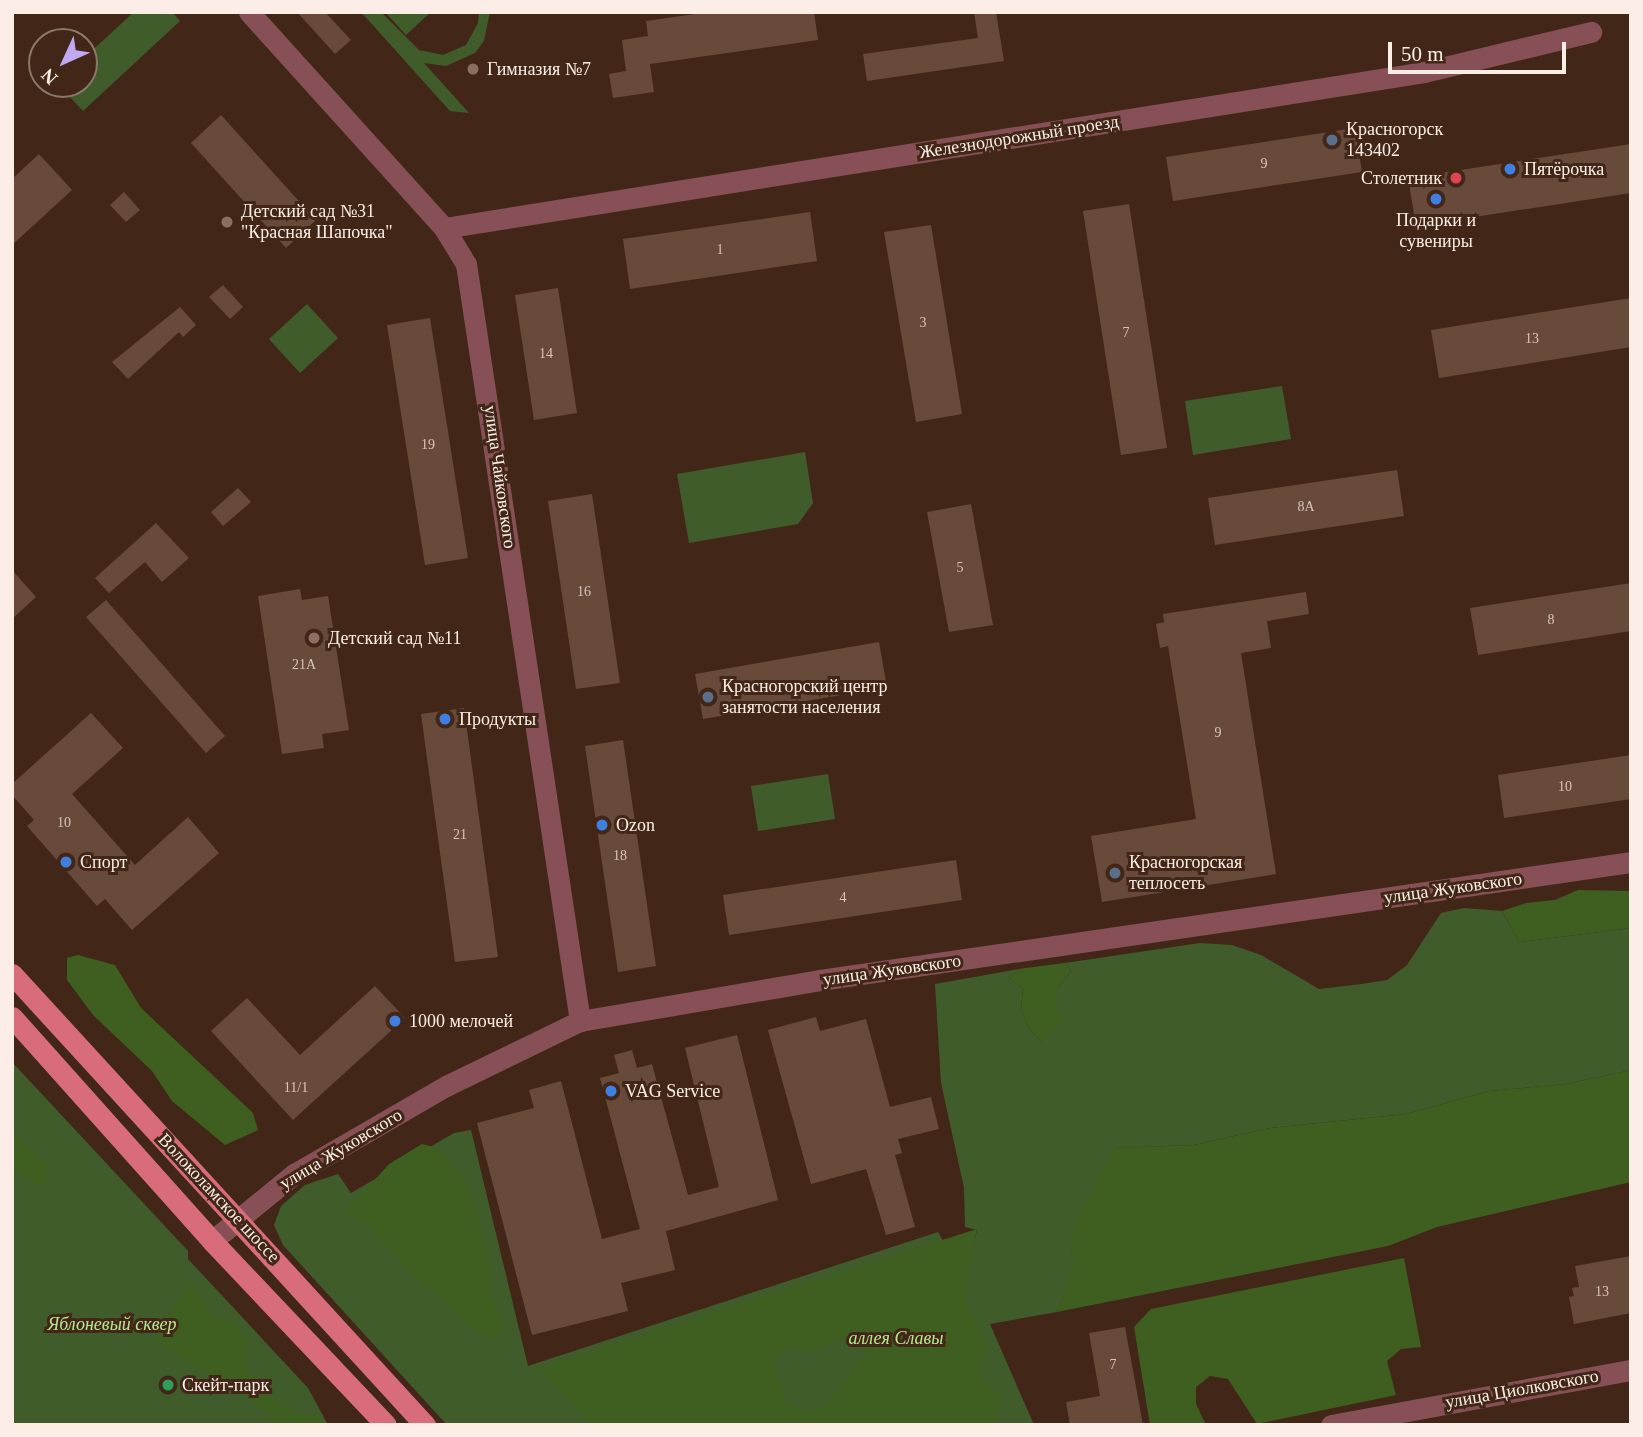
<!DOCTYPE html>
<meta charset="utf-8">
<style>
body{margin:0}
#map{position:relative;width:1643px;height:1437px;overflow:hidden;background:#422719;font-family:"Times New Roman",serif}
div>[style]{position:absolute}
.green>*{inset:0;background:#415c2b}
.forest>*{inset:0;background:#3e5f1f}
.building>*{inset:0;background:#684a3b}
.minor>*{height:21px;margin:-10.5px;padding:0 10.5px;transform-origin:10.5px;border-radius:10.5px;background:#865056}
.major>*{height:21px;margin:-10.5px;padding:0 10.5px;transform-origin:10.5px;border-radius:10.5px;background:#d96c7b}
.dots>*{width:19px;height:19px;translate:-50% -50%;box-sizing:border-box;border:4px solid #422719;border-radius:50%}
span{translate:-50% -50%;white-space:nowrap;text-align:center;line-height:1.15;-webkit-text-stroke:6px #422719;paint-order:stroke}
.number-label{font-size:14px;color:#d7c5bb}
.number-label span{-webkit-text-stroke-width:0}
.poi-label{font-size:18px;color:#fceee6}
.left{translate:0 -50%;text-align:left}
.right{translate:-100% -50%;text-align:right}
.street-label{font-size:18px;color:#fceee6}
.park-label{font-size:18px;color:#b6e98e;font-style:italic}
.frame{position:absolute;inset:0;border:14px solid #fceee6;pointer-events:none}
.north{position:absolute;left:28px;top:28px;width:70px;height:70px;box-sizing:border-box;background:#422719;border:2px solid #8c776b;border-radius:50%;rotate:225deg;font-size:19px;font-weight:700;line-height:28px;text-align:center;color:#fceee6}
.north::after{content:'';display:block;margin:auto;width:24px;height:32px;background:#c0a8f3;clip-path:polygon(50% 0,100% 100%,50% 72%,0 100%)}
.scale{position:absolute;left:1388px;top:42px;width:178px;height:32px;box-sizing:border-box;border:4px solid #fceee6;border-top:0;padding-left:9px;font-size:21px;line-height:24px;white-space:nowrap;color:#fceee6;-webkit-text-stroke:5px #422719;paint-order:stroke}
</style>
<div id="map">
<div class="green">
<div style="clip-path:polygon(134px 12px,172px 12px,180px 21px,83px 111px,58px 84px,84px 84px,84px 58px)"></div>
<div style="clip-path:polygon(361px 12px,381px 12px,419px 50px,443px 55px,466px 45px,478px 23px,479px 12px,490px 12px,484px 41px,475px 53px,446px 66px,424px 63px,469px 113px,450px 111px)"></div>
<div style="clip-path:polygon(385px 12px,431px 12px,406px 35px)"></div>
<div style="clip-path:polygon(307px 304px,338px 338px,300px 373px,269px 339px)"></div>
<div style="clip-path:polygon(1282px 386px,1291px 439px,1193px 455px,1185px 401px)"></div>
<div style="clip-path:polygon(805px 452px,813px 503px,798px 524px,689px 543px,677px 474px)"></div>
<div style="clip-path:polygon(828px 774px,835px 819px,758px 831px,751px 786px)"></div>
<div style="clip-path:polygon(1464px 908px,1502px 911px,1519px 942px,1631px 928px,1631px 1070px,1566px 1084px,1489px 1091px,1406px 1114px,1270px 1128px,1194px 1145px,1115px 1148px,1070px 1249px,1076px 1263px,1057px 1312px,990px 1324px,1034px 1425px,447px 1425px,283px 1245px,274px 1225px,281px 1206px,305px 1185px,338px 1174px,351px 1193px,454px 1133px,471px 1130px,528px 1366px,938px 1232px,966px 1282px,977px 1230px,965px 1227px,964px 1188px,941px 1083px,935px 984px,1025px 968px,1008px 977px,1023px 989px,1021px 1008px,1027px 1026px,1041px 1041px,1058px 987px,1071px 971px,1065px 963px,1200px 943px,1232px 945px,1261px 955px,1319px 989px,1362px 984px,1387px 980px,1407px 965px,1441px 913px)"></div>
<div style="clip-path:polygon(12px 1062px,188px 1251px,188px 1259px,308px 1388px,328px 1425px,12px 1425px)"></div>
</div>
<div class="forest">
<div style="clip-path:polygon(1578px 890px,1631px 891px,1631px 928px,1519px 942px,1502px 911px,1526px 903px,1555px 900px)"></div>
<div style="clip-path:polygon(78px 955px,115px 965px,141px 1008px,253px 1113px,258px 1130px,225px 1145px,172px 1101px,152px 1071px,93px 1015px,67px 980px,67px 958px)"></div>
<div style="clip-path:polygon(1065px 963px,1071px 971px,1058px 987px,1056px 1005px,1063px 1022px,1041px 1041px,1027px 1026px,1021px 1008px,1023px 989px,1008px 977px,1025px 968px)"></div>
<div style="clip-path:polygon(1631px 1070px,1631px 1182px,1437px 1227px,1388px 1246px,1057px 1312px,1075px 1263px,1070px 1249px,1077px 1219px,1115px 1148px,1194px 1145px,1270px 1128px,1406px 1114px,1489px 1091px,1566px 1084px)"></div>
<div style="clip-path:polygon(12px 1131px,47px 1164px,46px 1187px,12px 1172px)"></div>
<div style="clip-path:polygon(422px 1144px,435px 1147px,463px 1177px,474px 1202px,489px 1257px,491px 1297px,504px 1322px,504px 1332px,492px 1339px,469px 1326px,433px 1290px,422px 1286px,368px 1226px,346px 1212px,389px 1164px)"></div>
<div style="clip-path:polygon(evenodd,977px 1229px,964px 1300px,988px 1346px,979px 1369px,981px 1381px,1003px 1396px,996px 1425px,593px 1425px,536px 1369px,977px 1229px,850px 1336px,866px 1352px,826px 1406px,805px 1412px,785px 1402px,773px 1358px,787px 1348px,809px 1352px,850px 1336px)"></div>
<div style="clip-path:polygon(1404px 1258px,1421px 1347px,1401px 1349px,1387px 1361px,1396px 1395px,1257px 1424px,1228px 1379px,1210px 1376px,1196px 1387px,1196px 1404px,1206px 1425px,1150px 1425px,1134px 1327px,1151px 1309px)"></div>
<div style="clip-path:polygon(191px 1282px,208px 1311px,236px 1326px,249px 1342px,245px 1352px,248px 1372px,260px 1388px,295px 1414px,317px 1416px,328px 1425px,267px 1425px,272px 1416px,154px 1339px)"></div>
</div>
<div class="building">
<div style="clip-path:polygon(297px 12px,325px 12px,351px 40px,335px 54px)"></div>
<div style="clip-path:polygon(709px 12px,814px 12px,818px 40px,650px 64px,654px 92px,613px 98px,609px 74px,626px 71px,622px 40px,648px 36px,646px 21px)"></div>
<div style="clip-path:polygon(974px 12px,996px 12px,1004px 61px,867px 81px,863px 54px,978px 38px)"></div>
<div style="clip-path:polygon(221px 115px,316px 220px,286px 248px,191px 143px)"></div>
<div style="clip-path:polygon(1355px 128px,1362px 172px,1173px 201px,1166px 157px)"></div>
<div style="clip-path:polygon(1631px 144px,1631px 193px,1416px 226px,1408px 178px)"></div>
<div style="clip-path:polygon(39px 154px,72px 190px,12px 245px,12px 179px)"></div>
<div style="clip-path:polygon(124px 192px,140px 210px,126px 222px,110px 205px)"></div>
<div style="clip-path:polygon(1129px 204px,1167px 448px,1121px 455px,1083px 211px)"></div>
<div style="clip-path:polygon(810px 212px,817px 261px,630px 289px,623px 239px)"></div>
<div style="clip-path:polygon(931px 225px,962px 414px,916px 422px,884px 232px)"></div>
<div style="clip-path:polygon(223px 285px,243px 307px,230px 319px,209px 297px)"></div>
<div style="clip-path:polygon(558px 288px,577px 413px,534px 420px,515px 295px)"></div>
<div style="clip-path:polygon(1631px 298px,1631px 347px,1439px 378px,1431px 330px)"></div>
<div style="clip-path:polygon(180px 307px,196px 325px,183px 337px,179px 332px,128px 379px,112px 362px)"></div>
<div style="clip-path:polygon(430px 318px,468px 558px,425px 565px,387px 325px)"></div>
<div style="clip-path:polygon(1397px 470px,1404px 516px,1215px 545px,1208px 498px)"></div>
<div style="clip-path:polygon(238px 488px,251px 502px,223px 526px,211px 512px)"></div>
<div style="clip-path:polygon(592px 494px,620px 683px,576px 689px,548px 501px)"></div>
<div style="clip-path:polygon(971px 504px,993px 625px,949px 632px,927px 512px)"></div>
<div style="clip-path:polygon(156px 523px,189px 558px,162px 582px,145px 562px,109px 593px,95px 578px)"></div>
<div style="clip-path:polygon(12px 570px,36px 597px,12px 619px)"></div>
<div style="clip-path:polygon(1631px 583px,1631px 631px,1478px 655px,1470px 608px)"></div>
<div style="clip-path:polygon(300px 589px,302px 600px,328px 596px,349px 730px,322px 734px,324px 748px,282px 754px,258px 596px)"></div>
<div style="clip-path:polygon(1306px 592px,1309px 614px,1267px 621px,1271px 648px,1241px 653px,1276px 874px,1102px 902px,1091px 836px,1196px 819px,1168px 646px,1160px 648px,1156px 624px,1164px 622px,1163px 614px)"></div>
<div style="clip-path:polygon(106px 600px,225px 736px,206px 753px,86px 617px)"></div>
<div style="clip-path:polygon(879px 642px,887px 687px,703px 719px,695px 674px)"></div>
<div style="clip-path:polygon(464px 708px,498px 957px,455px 962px,421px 714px)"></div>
<div style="clip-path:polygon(91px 713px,123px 748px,72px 794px,135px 865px,188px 817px,219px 853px,132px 930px,105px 899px,97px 906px,27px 826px,34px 820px,12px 795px,12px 784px)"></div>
<div style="clip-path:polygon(623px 740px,656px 966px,618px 972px,585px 746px)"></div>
<div style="clip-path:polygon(1631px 755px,1631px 799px,1504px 818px,1498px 775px)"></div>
<div style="clip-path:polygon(956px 860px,962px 900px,729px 935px,723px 895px)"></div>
<div style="clip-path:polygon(375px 986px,405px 1018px,293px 1120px,211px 1031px,247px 998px,300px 1055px)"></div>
<div style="clip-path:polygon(816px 1017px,820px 1031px,866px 1019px,890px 1107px,931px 1097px,939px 1129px,898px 1139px,902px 1153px,895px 1155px,915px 1227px,886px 1235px,866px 1169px,811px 1184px,768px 1030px)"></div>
<div style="clip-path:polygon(737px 1035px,778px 1200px,666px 1231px,675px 1270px,621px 1283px,628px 1311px,532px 1335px,477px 1123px,534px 1108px,529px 1090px,561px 1081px,602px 1239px,640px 1229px,600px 1078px,619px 1073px,614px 1055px,632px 1050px,637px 1068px,652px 1064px,688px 1195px,719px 1187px,685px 1048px)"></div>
<div style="clip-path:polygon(1631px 1256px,1631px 1313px,1574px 1324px,1569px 1297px,1574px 1296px,1572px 1288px,1579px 1287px,1575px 1266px)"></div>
<div style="clip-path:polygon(1125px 1327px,1143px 1425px,1070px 1425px,1066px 1402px,1100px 1396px,1089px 1333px)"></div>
</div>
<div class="minor">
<div style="left:249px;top:12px;width:291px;rotate:47.9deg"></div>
<div style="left:444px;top:228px;width:42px;rotate:58.6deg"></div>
<div style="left:466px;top:264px;width:766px;rotate:81.44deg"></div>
<div style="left:444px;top:228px;width:992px;rotate:-9.04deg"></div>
<div style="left:1424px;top:72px;width:172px;rotate:-13.5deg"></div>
<div style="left:212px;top:1241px;width:106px;rotate:-39.3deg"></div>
<div style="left:294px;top:1174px;width:176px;rotate:-30.1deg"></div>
<div style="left:446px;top:1086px;width:149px;rotate:-25.9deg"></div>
<div style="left:580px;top:1021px;width:243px;rotate:-9.7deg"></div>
<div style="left:820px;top:980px;width:820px;rotate:-8.28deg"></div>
<div style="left:1331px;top:1425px;width:305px;rotate:-10.4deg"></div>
</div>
<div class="major">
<div style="left:12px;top:974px;width:612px;rotate:47.52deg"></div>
<div style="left:12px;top:1017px;width:300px;rotate:48.2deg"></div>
<div style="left:212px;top:1241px;width:253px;rotate:46.6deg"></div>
</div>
<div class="dots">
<div style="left:473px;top:69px;background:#8d6e63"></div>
<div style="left:1332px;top:140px;background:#5c6f8a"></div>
<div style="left:1510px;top:169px;background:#3f7fe0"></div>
<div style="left:1456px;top:178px;background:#e0444e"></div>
<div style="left:1436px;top:199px;background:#3f7fe0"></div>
<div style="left:227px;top:222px;background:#8d6e63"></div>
<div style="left:314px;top:638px;background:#8d6e63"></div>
<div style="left:708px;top:697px;background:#5c6f8a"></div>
<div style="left:445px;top:719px;background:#3f7fe0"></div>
<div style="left:602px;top:825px;background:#3f7fe0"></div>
<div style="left:66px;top:862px;background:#3f7fe0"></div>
<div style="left:1115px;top:873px;background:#5c6f8a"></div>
<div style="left:395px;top:1021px;background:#3f7fe0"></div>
<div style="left:611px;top:1091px;background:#3f7fe0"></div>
<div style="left:168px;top:1385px;background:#2e9e5b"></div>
</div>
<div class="number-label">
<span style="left:1264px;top:164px">9</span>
<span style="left:720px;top:250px">1</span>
<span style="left:923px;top:323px">3</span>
<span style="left:1126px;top:333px">7</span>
<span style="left:1532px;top:339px">13</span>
<span style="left:546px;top:354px">14</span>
<span style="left:428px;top:445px">19</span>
<span style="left:1306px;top:507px">8А</span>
<span style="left:960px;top:568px">5</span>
<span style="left:584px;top:592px">16</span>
<span style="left:1551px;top:620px">8</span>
<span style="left:304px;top:665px">21А</span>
<span style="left:1218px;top:733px">9</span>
<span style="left:1565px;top:787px">10</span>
<span style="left:64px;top:823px">10</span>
<span style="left:460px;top:835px">21</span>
<span style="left:620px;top:856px">18</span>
<span style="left:843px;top:898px">4</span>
<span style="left:296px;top:1088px">11/1</span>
<span style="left:1602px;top:1292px">13</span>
<span style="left:1113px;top:1365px">7</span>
</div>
<div class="poi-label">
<span class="left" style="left:487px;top:69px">Гимназия №7</span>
<span class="left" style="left:1346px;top:140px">Красногорск<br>143402</span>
<span class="left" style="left:1524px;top:169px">Пятёрочка</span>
<span class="right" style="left:1442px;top:178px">Столетник</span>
<span class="left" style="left:241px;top:222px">Детский сад №31<br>"Красная Шапочка"</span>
<span style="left:1436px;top:231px">Подарки и<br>сувениры</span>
<span class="left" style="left:328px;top:638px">Детский сад №11</span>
<span class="left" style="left:722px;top:697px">Красногорский центр<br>занятости населения</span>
<span class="left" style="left:459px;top:719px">Продукты</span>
<span class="left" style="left:616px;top:825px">Ozon</span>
<span class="left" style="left:80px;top:862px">Спорт</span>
<span class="left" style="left:1129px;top:873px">Красногорская<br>теплосеть</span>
<span class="left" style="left:409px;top:1021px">1000 мелочей</span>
<span class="left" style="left:625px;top:1091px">VAG Service</span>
<span class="left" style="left:182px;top:1385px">Скейт-парк</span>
</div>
<div class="street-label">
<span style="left:1019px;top:137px;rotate:-9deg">Железнодорожный проезд</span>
<span style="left:500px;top:477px;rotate:82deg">улица Чайковского</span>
<span style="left:1453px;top:888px;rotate:-8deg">улица Жуковского</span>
<span style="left:892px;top:970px;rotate:-8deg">улица Жуковского</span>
<span style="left:341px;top:1149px;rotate:-31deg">улица Жуковского</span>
<span style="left:219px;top:1198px;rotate:47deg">Волоколамское шоссе</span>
<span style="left:1522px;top:1389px;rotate:-10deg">улица Циолковского</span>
</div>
<div class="park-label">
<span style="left:112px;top:1324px">Яблоневый сквер</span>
<span style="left:896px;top:1338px">аллея Славы</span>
</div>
<div class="frame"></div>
<div class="north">N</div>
<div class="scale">50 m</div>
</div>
